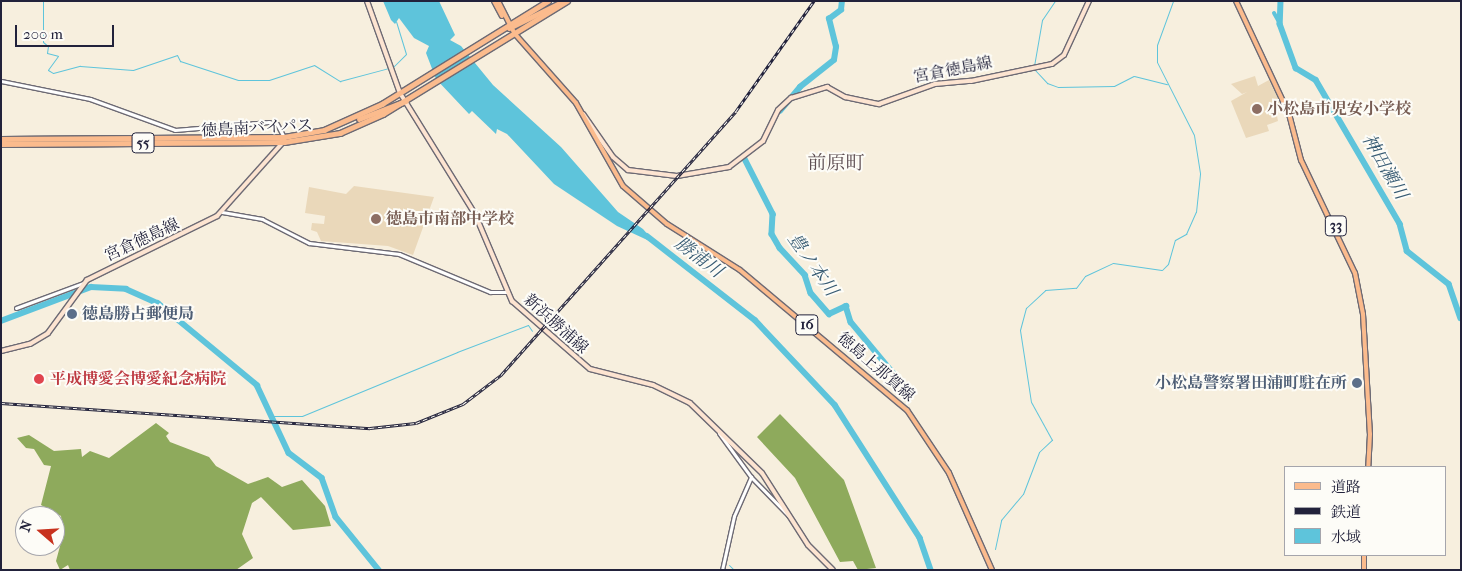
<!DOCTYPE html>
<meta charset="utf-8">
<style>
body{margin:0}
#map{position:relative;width:1462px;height:571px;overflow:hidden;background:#f7efde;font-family:"IM FELL French Canon","Noto Serif JP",serif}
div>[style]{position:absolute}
.built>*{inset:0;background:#ead8ba}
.forest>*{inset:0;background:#8eaa5c}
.water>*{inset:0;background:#5ec4db}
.stream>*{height:1px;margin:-0.5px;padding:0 0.5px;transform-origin:0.5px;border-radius:0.5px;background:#5ec4db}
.canal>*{height:4px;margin:-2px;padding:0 2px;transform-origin:2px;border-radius:2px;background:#5ec4db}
.river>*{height:5.5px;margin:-2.75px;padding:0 2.75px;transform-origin:2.75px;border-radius:2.75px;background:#5ec4db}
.roads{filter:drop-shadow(1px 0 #6d6a74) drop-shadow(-1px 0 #6d6a74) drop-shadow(0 1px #6d6a74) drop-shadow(0 -1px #6d6a74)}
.tertiary>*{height:3px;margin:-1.5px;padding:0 1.5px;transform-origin:1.5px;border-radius:1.5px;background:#fff}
.secondary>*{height:4px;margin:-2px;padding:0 2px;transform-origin:2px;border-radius:2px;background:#fde4d1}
.primary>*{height:4px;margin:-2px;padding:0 2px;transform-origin:2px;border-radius:2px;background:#fbbb8d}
.trunk>*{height:4.5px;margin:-2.25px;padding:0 2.25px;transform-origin:2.25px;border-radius:2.25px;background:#fbbb8d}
.rail>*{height:3px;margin-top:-1.5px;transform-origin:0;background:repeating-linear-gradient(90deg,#fdfcf7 0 4px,#22223b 0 8px);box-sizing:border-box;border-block:1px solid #22223b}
.dots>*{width:14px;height:14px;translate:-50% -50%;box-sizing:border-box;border:2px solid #fdfcf7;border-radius:50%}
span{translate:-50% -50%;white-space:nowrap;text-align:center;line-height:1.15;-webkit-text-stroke:4px #fdfcf7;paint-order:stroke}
.shield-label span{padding:1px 4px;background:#fdfcf7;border:1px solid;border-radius:4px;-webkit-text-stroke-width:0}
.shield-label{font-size:15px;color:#22223b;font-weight:700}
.street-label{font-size:16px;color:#22223b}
.education-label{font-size:16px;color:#785e54;font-weight:700}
.left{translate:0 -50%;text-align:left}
.service-label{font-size:16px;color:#4e5e75;font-weight:700}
.right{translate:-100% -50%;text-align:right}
.health-label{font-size:16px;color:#be3a42;font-weight:700}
.water-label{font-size:18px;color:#375b73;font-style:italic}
.quarter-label{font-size:19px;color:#5d4d51}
.frame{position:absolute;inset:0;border:2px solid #22223b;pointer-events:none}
.legend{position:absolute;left:1284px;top:466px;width:162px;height:90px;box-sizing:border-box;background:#fdfcf7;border:1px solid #a5a5ac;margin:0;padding:6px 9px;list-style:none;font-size:15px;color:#22223b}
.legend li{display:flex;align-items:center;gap:10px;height:25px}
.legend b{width:25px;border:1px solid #a5a5ac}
.north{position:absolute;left:15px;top:506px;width:50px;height:50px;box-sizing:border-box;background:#fdfcf7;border:1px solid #a5a5ac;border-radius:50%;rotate:289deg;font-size:14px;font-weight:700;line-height:20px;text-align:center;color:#22223b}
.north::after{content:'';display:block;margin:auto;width:18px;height:22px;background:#c8321e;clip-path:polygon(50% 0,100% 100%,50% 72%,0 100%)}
.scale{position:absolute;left:15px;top:25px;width:99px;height:22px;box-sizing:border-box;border:2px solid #22223b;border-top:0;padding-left:6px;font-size:15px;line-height:18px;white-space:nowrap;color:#22223b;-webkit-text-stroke:4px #fdfcf7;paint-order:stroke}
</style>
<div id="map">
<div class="built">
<div style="clip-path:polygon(1255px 76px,1258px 86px,1269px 80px,1282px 107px,1276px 111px,1278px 121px,1267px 125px,1269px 131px,1246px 138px,1231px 101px,1247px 92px,1242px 94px,1231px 84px)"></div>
<div style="clip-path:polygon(354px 186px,434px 197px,413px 255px,388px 246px,321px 241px,317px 232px,311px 230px,312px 223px,324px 224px,325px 216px,305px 213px,309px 187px,346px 194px)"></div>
</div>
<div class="forest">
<div style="clip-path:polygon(780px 414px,844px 480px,876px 568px,858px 570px,853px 561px,840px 562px,795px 478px,757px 437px)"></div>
<div style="clip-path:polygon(156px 423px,169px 433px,166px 436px,170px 442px,209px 457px,216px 466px,248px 484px,268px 477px,282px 487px,302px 480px,325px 506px,331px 526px,293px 530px,261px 497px,252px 503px,242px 534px,253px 558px,236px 570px,70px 570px,68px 565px,60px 570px,56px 561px,63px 535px,61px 516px,41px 505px,51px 466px,44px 465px,34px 449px,26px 448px,17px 438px,29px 435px,54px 451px,81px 449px,82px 457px,90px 451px,109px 458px)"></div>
</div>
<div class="water">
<div style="clip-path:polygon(383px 1px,439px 1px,455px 35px,450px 40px,461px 46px,493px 85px,561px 147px,618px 212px,643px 229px,656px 244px,617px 226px,554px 184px,507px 134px,497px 129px,496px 134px,472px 111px,469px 114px,436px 79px,426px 53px,429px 46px,414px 38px,399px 18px,395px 24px,391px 20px)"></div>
</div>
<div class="stream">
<div style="left:43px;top:1px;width:41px;rotate:90deg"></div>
<div style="left:43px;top:42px;width:6px;rotate:39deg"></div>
<div style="left:48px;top:46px;width:7px;rotate:98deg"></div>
<div style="left:47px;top:53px;width:11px;rotate:15deg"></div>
<div style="left:58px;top:56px;width:17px;rotate:126deg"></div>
<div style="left:48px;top:70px;width:6px;rotate:31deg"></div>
<div style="left:53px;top:73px;width:28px;rotate:-15deg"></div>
<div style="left:80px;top:66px;width:53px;rotate:4.3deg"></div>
<div style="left:133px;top:70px;width:46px;rotate:-18.8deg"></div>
<div style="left:177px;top:55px;width:7px;rotate:63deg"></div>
<div style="left:180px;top:61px;width:61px;rotate:18.1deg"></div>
<div style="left:238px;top:80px;width:31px"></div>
<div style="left:269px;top:80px;width:47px;rotate:-18.4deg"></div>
<div style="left:314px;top:65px;width:31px;rotate:32deg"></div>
<div style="left:340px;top:81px;width:51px;rotate:-14.9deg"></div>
<div style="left:1034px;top:66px;width:47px;rotate:-80.1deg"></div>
<div style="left:1042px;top:20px;width:23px;rotate:-56deg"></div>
<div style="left:393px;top:67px;width:18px;rotate:-45deg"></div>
<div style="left:406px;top:54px;width:34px;rotate:-107deg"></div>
<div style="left:1035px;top:70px;width:18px;rotate:47deg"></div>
<div style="left:1047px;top:83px;width:12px;rotate:20deg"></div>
<div style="left:1058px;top:87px;width:56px;rotate:-1deg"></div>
<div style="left:1114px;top:86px;width:22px;rotate:-27deg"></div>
<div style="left:1134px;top:76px;width:34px;rotate:14deg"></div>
<div style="left:272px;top:416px;width:30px"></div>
<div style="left:302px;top:416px;width:168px;rotate:-22.4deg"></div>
<div style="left:457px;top:352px;width:76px;rotate:-20.8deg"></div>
<div style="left:528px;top:325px;width:7px;rotate:56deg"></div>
<div style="left:995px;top:549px;width:30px;rotate:-78deg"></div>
<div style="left:1001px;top:520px;width:34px;rotate:-50deg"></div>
<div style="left:1023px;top:494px;width:45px;rotate:-69.1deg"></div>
<div style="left:1039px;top:452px;width:18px;rotate:-43deg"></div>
<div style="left:1052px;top:440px;width:43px;rotate:-118.9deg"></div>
<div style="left:1031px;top:402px;width:73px;rotate:-98.7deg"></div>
<div style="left:1020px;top:330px;width:23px;rotate:-75deg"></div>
<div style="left:1026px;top:308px;width:26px;rotate:-43deg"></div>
<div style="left:1045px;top:290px;width:31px;rotate:-4deg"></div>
<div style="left:1076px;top:288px;width:15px;rotate:-53deg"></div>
<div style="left:1085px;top:276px;width:31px;rotate:-25deg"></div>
<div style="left:1113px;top:263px;width:49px;rotate:8.1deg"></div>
<div style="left:1162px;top:270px;width:8px;rotate:-45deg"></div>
<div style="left:1168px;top:264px;width:25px;rotate:-74deg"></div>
<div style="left:1175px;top:240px;width:13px;rotate:-29deg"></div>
<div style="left:1186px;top:234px;width:24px;rotate:-66deg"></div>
<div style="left:1196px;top:212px;width:39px;rotate:-84deg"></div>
<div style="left:1200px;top:173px;width:38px;rotate:-99deg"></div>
<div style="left:1194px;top:135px;width:82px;rotate:-116.9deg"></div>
<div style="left:1157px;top:62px;width:17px;rotate:-90deg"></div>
<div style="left:1157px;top:45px;width:47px;rotate:-70deg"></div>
<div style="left:729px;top:565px;width:7px;rotate:45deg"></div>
</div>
<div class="canal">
<div style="left:1274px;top:13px;width:13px;rotate:61deg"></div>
</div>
<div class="river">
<div style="left:1281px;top:1px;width:23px;rotate:92deg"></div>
<div style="left:1280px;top:24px;width:47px;rotate:70deg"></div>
<div style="left:1296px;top:68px;width:23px;rotate:31deg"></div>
<div style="left:1316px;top:80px;width:167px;rotate:59.7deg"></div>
<div style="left:1400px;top:224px;width:28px;rotate:75deg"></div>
<div style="left:1407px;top:251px;width:53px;rotate:38.2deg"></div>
<div style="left:1449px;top:284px;width:36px;rotate:71deg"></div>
<div style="left:780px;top:111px;width:31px;rotate:-50deg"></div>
<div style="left:800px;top:87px;width:43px;rotate:-38.5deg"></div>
<div style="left:834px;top:60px;width:13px;rotate:-81deg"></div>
<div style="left:836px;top:47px;width:29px;rotate:-104deg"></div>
<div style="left:829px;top:19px;width:15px;rotate:-37deg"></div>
<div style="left:841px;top:10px;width:9px;rotate:-84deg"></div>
<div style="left:745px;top:159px;width:62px;rotate:63deg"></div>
<div style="left:773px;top:214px;width:20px;rotate:93deg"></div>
<div style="left:772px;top:234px;width:16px;rotate:60deg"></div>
<div style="left:780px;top:248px;width:37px;rotate:47deg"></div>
<div style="left:805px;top:275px;width:19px;rotate:72deg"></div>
<div style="left:811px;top:293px;width:28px;rotate:49deg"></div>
<div style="left:829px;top:314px;width:19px;rotate:-25deg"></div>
<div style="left:846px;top:306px;width:17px;rotate:73deg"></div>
<div style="left:851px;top:322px;width:69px;rotate:50.3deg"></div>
<div style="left:895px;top:375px;width:8px;rotate:83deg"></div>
<div style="left:647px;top:236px;width:137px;rotate:37.9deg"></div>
<div style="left:755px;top:320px;width:117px;rotate:46.7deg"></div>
<div style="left:835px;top:405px;width:158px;rotate:57.4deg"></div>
<div style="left:920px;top:538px;width:34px;rotate:71deg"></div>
<div style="left:1px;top:321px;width:96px;rotate:-20.7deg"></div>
<div style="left:91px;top:287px;width:35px;rotate:3deg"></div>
<div style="left:126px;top:289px;width:35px;rotate:24deg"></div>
<div style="left:158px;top:303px;width:129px;rotate:39.6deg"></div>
<div style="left:257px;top:385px;width:75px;rotate:64.8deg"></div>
<div style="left:289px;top:453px;width:41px;rotate:37.1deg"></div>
<div style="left:322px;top:478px;width:41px;rotate:70.3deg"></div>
<div style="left:336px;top:517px;width:68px;rotate:50.9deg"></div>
</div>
<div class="roads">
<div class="tertiary">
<div style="left:1px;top:81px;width:91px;rotate:11.4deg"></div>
<div style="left:90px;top:99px;width:90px;rotate:20deg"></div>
<div style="left:175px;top:130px;width:94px;rotate:-4.9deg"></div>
<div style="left:269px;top:122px;width:8px;rotate:14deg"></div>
<div style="left:277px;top:124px;width:15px;rotate:62deg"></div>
<div style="left:222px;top:212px;width:41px;rotate:9.9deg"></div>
<div style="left:262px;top:219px;width:53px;rotate:27.1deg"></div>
<div style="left:309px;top:243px;width:91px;rotate:7deg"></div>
<div style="left:399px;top:254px;width:99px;rotate:22.7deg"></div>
<div style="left:490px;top:292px;width:16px"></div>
<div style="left:16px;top:308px;width:72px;rotate:-20.5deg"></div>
<div style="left:719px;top:433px;width:54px;rotate:54deg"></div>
<div style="left:751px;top:477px;width:54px;rotate:45.7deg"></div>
<div style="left:722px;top:570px;width:55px;rotate:-77.5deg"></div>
<div style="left:734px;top:516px;width:43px;rotate:-66.4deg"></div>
</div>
<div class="secondary">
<div style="left:367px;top:1px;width:98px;rotate:70.3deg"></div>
<div style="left:400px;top:93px;width:142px;rotate:58.2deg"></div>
<div style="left:475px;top:214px;width:95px;rotate:67deg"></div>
<div style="left:512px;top:301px;width:103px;rotate:41.1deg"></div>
<div style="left:590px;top:369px;width:65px;rotate:14.3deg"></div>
<div style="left:653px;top:385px;width:41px;rotate:25.9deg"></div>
<div style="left:690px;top:403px;width:100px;rotate:44.2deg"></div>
<div style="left:762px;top:473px;width:85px;rotate:57.4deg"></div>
<div style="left:808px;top:545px;width:35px;rotate:45deg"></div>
<div style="left:583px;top:114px;width:52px;rotate:55.1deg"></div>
<div style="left:613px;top:157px;width:20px;rotate:41deg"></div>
<div style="left:628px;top:170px;width:49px;rotate:7deg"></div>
<div style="left:677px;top:176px;width:53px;rotate:-9.8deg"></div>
<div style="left:729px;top:167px;width:43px;rotate:-37.4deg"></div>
<div style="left:763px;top:141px;width:34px;rotate:-64deg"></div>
<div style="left:778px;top:110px;width:18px;rotate:-43deg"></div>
<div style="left:791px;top:98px;width:38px;rotate:-17deg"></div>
<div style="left:827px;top:87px;width:21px;rotate:29deg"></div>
<div style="left:845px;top:97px;width:35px;rotate:12deg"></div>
<div style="left:879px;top:104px;width:59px;rotate:-19.7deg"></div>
<div style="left:935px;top:84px;width:36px;rotate:-5deg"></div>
<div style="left:971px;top:81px;width:83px;rotate:-11.9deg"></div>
<div style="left:1052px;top:64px;width:15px;rotate:-37deg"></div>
<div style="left:1064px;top:55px;width:60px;rotate:-65.2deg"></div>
<div style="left:1px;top:351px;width:30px;rotate:-14deg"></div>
<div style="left:30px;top:344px;width:21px;rotate:-31deg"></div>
<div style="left:48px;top:333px;width:66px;rotate:-53.7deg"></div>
<div style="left:87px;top:280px;width:145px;rotate:-26.2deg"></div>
<div style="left:217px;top:216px;width:101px;rotate:-48.2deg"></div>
</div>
<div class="primary">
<div style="left:494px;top:1px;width:17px;rotate:62deg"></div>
<div style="left:498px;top:1px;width:37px;rotate:63deg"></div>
<div style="left:515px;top:34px;width:92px;rotate:48.5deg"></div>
<div style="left:576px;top:103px;width:95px;rotate:60.5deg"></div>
<div style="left:623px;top:186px;width:58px;rotate:40.8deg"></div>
<div style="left:667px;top:224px;width:86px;rotate:32.2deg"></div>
<div style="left:740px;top:270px;width:218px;rotate:40deg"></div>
<div style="left:907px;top:410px;width:76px;rotate:56.3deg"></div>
<div style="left:949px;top:473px;width:106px;rotate:66.1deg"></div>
<div style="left:1236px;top:1px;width:125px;rotate:64.9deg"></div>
<div style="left:1289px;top:114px;width:48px;rotate:75.4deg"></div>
<div style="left:1301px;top:160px;width:125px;rotate:64.5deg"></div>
<div style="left:1355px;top:273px;width:42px;rotate:79deg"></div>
<div style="left:1363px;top:314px;width:120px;rotate:86.7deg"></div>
<div style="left:1370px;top:434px;width:33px;rotate:93deg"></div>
<div style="left:1364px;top:570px;width:15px;rotate:-90deg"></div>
</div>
<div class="trunk">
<div style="left:509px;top:28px;width:59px;rotate:-26.1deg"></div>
<div style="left:359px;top:119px;width:50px;rotate:-21deg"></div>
<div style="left:1px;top:139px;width:283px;rotate:-0.4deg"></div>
<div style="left:284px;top:137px;width:41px;rotate:-9.9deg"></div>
<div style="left:324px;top:130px;width:64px;rotate:-24.1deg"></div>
<div style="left:382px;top:104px;width:195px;rotate:-31.8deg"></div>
<div style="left:1px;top:144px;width:283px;rotate:-0.4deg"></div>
<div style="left:284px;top:142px;width:57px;rotate:-9.1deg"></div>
<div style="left:340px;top:133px;width:47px;rotate:-23.8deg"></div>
<div style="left:383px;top:114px;width:216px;rotate:-31.6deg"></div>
</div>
</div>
<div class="rail">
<div style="left:1px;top:403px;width:370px;rotate:3.9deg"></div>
<div style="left:370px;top:428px;width:46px;rotate:-6.2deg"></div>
<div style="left:416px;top:423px;width:51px;rotate:-22deg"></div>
<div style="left:463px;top:404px;width:48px;rotate:-37.3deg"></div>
<div style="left:501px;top:375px;width:353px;rotate:-48.3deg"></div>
<div style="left:736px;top:111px;width:135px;rotate:-54.7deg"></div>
</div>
<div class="dots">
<div style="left:1257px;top:109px;background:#8d6e63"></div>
<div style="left:376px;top:219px;background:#8d6e63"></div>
<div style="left:72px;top:314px;background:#5c6f8a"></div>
<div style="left:39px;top:379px;background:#e0444e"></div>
<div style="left:1357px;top:383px;background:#5c6f8a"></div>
</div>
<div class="shield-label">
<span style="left:143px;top:143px">55</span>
<span style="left:1336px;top:226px">33</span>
<span style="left:807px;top:325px">16</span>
</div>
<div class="street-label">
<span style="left:953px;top:70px;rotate:-11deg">宮倉徳島線</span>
<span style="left:257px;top:128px;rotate:-3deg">徳島南バイパス</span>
<span style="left:142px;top:240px;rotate:-25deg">宮倉徳島線</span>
<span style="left:556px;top:324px;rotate:42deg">新浜勝浦線</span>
<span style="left:876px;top:367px;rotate:41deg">徳島上那賀線</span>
</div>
<div class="education-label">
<span class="left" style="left:1267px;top:109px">小松島市児安小学校</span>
<span class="left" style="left:386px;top:219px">徳島市南部中学校</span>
</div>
<div class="service-label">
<span class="left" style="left:82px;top:314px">徳島勝占郵便局</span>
<span class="right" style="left:1347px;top:383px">小松島警察署田浦町駐在所</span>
</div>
<div class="health-label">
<span class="left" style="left:50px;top:379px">平成博愛会博愛紀念病院</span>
</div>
<div class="water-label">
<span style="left:1384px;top:167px;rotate:60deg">神田瀬川</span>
<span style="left:698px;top:258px;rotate:37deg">勝浦川</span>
<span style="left:812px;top:265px;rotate:55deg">豊ノ本川</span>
</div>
<div class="quarter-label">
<span style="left:836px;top:164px">前原町</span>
</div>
<div class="frame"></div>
<ul class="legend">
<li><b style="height:6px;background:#fbbb8d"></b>道路</li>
<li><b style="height:6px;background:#22223b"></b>鉄道</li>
<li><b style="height:14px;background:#5ec4db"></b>水域</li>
</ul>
<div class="north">N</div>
<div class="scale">200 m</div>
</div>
